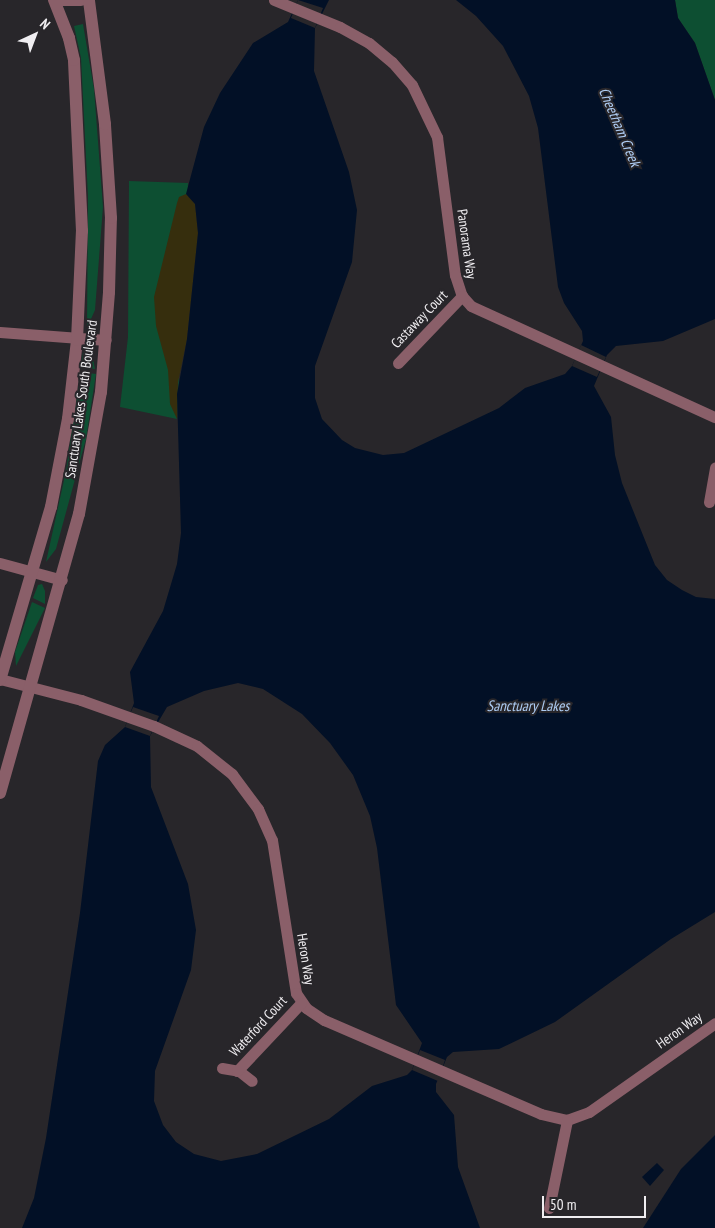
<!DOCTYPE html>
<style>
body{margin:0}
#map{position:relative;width:715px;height:1228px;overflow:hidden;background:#28262a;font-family:"PT Sans Narrow",sans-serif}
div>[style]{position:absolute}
.green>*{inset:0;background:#0d4f32}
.sand>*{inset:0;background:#362e0d}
.water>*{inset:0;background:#021026}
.pier>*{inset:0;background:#28262a}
.minor>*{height:11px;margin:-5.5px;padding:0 5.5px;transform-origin:5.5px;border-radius:5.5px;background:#8a5f69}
.tertiary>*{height:12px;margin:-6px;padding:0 6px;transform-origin:6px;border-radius:6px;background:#8a5f69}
span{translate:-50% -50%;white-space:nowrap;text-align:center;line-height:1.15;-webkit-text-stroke:4px #28262a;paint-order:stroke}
.street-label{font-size:14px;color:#f0eef1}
.water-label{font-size:15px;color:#adcbf2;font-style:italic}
.north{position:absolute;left:10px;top:10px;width:50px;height:50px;-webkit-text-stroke:4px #28262a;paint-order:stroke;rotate:43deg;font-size:14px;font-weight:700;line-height:20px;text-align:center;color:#f0eef1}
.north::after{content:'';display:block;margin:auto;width:18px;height:22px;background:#f0eef1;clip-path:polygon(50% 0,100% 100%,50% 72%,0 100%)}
.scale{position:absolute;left:542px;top:1196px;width:104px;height:22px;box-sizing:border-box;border:2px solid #f0eef1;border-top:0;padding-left:6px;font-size:15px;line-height:18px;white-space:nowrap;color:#f0eef1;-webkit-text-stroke:4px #28262a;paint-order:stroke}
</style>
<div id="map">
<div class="green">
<div style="clip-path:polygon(675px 0,715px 0,715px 100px,695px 43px,678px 18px)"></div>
<div style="clip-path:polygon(83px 24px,94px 89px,103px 207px,95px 310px,87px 328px,88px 197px,81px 58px,74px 26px)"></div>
<div style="clip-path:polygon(129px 181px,188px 183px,177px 419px,120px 407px,128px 337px)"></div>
<div style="clip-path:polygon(87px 350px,93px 359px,95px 369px,81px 367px,83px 353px)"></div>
<div style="clip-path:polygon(81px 372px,96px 374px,86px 439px,56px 549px,46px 562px,66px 471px)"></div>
<div style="clip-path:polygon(42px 584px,45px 591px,45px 604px,33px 598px,38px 585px)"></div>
<div style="clip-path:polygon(32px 602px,45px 608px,16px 666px,15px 652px)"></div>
</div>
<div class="sand">
<div style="clip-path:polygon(186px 194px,195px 204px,198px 233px,187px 339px,178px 382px,177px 419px,170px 404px,168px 370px,156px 326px,154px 297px,177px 203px,179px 197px)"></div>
</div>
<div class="water">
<div style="clip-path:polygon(evenodd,298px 0,329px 0,315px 28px,314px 71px,349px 172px,357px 210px,352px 262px,315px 366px,315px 398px,322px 419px,342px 440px,355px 448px,383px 455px,404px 453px,499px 408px,525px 388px,565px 374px,572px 366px,583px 341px,582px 331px,564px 303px,558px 287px,538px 128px,529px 96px,503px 46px,476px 16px,456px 0,675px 0,678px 18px,695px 43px,715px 100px,715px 319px,663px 341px,616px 346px,607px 355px,594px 386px,611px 417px,615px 455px,622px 483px,655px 565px,667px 580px,682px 590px,696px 597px,715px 599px,715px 912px,671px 939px,555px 1022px,499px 1049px,453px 1052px,447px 1057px,436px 1084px,436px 1092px,454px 1115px,458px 1167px,480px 1228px,22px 1228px,34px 1198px,46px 1138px,80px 913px,98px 761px,105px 745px,125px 727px,134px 703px,130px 672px,163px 611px,177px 564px,181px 533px,177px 394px,187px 339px,198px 233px,195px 204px,186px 194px,204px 127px,220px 93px,253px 43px,288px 22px,298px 0,238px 683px,263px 689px,302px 714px,330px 743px,353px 775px,370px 816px,377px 848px,396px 1005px,422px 1043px,412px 1070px,407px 1075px,372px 1086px,329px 1119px,257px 1154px,221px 1161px,194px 1154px,176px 1142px,163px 1125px,154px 1101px,155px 1071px,191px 970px,196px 930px,188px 884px,151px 787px,150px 736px,167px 707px,204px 691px,238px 683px)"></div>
<div style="clip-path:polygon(715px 1135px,715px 1228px,643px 1228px,681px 1169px)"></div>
<div style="clip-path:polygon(657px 1163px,664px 1170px,650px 1186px,642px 1177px)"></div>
</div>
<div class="pier">
<div style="clip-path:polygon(298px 0,323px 8px,315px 28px,291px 18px)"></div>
<div style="clip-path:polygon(581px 345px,606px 357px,597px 377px,572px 366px)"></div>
<div style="clip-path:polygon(133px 707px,159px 716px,150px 736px,125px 727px)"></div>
<div style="clip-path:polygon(420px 1050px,445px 1060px,438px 1081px,412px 1070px)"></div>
</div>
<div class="minor">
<div style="left:274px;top:0;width:71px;rotate:22.2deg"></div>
<div style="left:340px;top:27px;width:33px;rotate:29deg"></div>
<div style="left:369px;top:43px;width:30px;rotate:40deg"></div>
<div style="left:392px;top:62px;width:30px;rotate:49deg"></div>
<div style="left:412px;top:85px;width:58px;rotate:64.3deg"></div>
<div style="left:437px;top:137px;width:139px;rotate:82.6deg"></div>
<div style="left:455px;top:275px;width:22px;rotate:72deg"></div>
<div style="left:462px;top:296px;width:13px;rotate:48deg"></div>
<div style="left:471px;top:306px;width:268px;rotate:24.5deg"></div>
<div style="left:0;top:332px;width:106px;rotate:4.3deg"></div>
<div style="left:398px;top:363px;width:93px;rotate:-46.3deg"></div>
<div style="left:709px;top:502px;width:35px;rotate:-80deg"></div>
<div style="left:0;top:563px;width:64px;rotate:15.3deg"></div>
<div style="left:0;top:679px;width:84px;rotate:14.5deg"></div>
<div style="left:81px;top:700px;width:77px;rotate:19.6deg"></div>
<div style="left:154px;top:726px;width:47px;rotate:24.9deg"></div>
<div style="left:197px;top:746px;width:45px;rotate:38.7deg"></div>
<div style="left:232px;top:774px;width:44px;rotate:53.4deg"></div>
<div style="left:258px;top:809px;width:34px;rotate:66deg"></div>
<div style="left:272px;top:840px;width:155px;rotate:81.1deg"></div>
<div style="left:296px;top:993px;width:18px;rotate:56deg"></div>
<div style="left:306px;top:1008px;width:22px;rotate:34deg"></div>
<div style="left:324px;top:1020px;width:236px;rotate:23.4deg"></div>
<div style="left:541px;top:1114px;width:27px;rotate:13deg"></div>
<div style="left:567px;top:1120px;width:23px;rotate:-20deg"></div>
<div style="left:589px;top:1112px;width:154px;rotate:-35.2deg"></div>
<div style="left:222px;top:1068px;width:17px;rotate:10deg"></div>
<div style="left:239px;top:1071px;width:16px;rotate:38deg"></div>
<div style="left:237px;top:1071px;width:93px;rotate:-46.7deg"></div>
<div style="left:549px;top:1208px;width:90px;rotate:-78.4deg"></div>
</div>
<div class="tertiary">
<div style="left:58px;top:0;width:23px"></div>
<div style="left:0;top:680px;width:180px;rotate:-73.6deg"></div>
<div style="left:51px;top:507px;width:90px;rotate:-79.1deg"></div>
<div style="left:68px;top:419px;width:80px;rotate:-83.5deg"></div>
<div style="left:77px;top:340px;width:109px;rotate:-87.4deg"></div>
<div style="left:82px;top:231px;width:171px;rotate:-92.7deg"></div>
<div style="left:74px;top:60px;width:23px;rotate:-103deg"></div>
<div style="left:69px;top:38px;width:41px;rotate:-111.5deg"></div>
<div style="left:0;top:793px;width:290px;rotate:-74.2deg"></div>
<div style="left:79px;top:514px;width:124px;rotate:-79.8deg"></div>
<div style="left:101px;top:392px;width:100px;rotate:-85.4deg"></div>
<div style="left:109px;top:292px;width:74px;rotate:-88.5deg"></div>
<div style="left:111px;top:218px;width:94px;rotate:-93.7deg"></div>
<div style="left:105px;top:124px;width:125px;rotate:-97.4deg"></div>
</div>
<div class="street-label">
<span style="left:467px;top:244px;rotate:82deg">Panorama Way</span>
<span style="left:419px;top:319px;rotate:-46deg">Castaway Court</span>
<span style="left:81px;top:399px;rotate:-82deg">Sanctuary Lakes South Boulevard</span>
<span style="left:306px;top:959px;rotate:81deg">Heron Way</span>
<span style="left:258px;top:1026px;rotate:-47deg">Waterford Court</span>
<span style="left:679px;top:1030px;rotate:-35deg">Heron Way</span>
</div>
<div class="water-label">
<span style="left:620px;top:127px;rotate:67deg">Cheetham Creek</span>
<span style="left:528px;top:706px">Sanctuary Lakes</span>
</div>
<div class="north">N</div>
<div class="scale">50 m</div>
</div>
